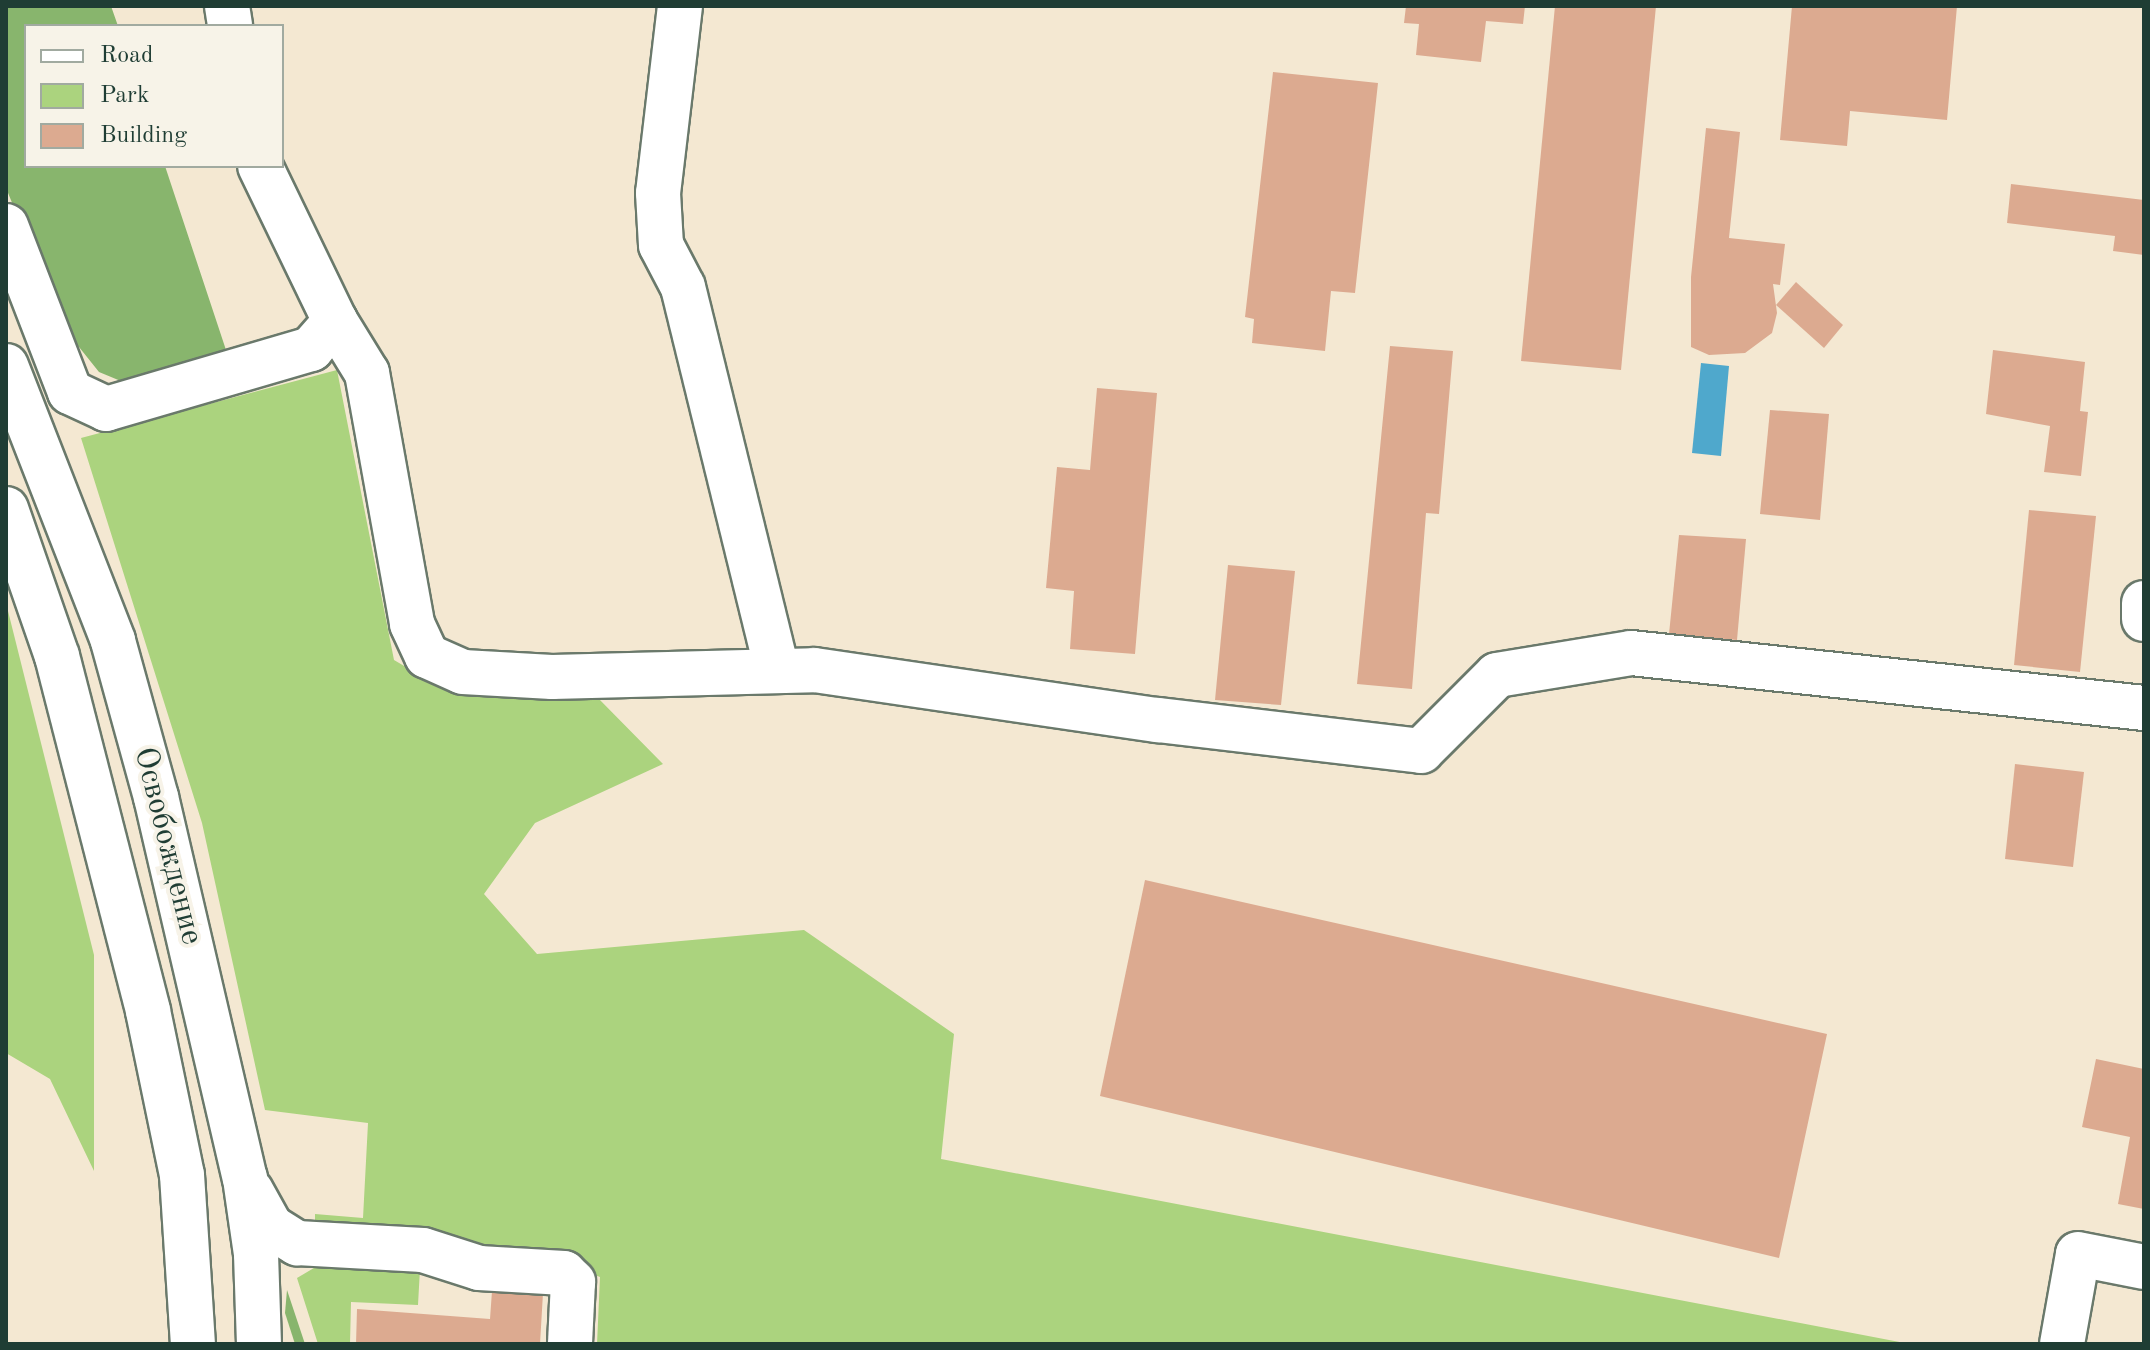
<!DOCTYPE html>
<meta charset="utf-8">
<style>
body{margin:0}
#map{position:relative;width:2150px;height:1350px;overflow:hidden;background:#f4e8d2;font-family:"Old Standard TT",serif}
div>[style]{position:absolute}
.green>*{inset:0;background:#abd37e}
.forest>*{inset:0;background:#88b56d}
.water>*{inset:0;background:#4fa8cc}
.building>*{inset:0;background:#dcaa90}
.roads{filter:drop-shadow(2px 0 #6a796b) drop-shadow(-2px 0 #6a796b) drop-shadow(0 2px #6a796b) drop-shadow(0 -2px #6a796b)}
.minor>*{height:44px;margin:-22px;padding:0 22px;transform-origin:22px;border-radius:22px;background:#fff}
span{translate:-50% -50%;white-space:nowrap;text-align:center;line-height:1.15;-webkit-text-stroke:8px #f7f3e8;paint-order:stroke}
.street-label{font-size:32px;color:#1f3d34}
.frame{position:absolute;inset:0;border:8px solid #1f3d34;pointer-events:none}
.legend{position:absolute;left:24px;top:24px;width:260px;height:144px;box-sizing:border-box;background:#f7f3e8;border:2px solid #a1aaa0;margin:0;padding:10px 14px;list-style:none;font-size:24px;color:#1f3d34}
.legend li{display:flex;align-items:center;gap:16px;height:40px}
.legend b{width:40px;border:2px solid #a1aaa0}
</style>
<div id="map">
<div class="green">
<div style="clip-path:polygon(337px 370px,394px 660px,445px 690px,597px 697px,663px 764px,535px 823px,484px 894px,537px 954px,804px 930px,954px 1034px,941px 1159px,1910px 1344px,597px 1344px,600px 1277px,585px 1271px,315px 1227px,315px 1214px,363px 1218px,368px 1123px,265px 1110px,202px 823px,81px 438px)"></div>
<div style="clip-path:polygon(6px 603px,94px 955px,94px 1171px,50px 1079px,6px 1053px)"></div>
<div style="clip-path:polygon(319px 1265px,420px 1269px,418px 1305px,351px 1302px,350px 1344px,318px 1344px,297px 1278px)"></div>
</div>
<div class="forest">
<div style="clip-path:polygon(6px 6px,111px 6px,118px 26px,26px 26px,26px 166px,165px 166px,227px 353px,128px 384px,99px 372px,63px 327px,6px 188px)"></div>
<div style="clip-path:polygon(287px 1290px,305px 1344px,295px 1344px,285px 1313px)"></div>
</div>
<div class="water">
<div style="clip-path:polygon(1701px 363px,1729px 366px,1721px 456px,1692px 453px)"></div>
</div>
<div class="building">
<div style="clip-path:polygon(1406px 6px,1525px 6px,1523px 24px,1486px 21px,1481px 62px,1416px 55px,1419px 24px,1404px 23px)"></div>
<div style="clip-path:polygon(1555px 6px,1656px 6px,1621px 370px,1521px 361px)"></div>
<div style="clip-path:polygon(1792px 6px,1957px 6px,1947px 120px,1850px 111px,1847px 146px,1780px 140px)"></div>
<div style="clip-path:polygon(1273px 72px,1378px 83px,1355px 293px,1331px 291px,1325px 351px,1252px 343px,1254px 319px,1245px 317px)"></div>
<div style="clip-path:polygon(1706px 128px,1740px 132px,1729px 238px,1785px 244px,1780px 285px,1773px 284px,1777px 313px,1772px 333px,1745px 353px,1709px 355px,1691px 347px,1691px 277px)"></div>
<div style="clip-path:polygon(2011px 184px,2144px 200px,2144px 255px,2113px 251px,2115px 236px,2007px 223px)"></div>
<div style="clip-path:polygon(1796px 282px,1843px 325px,1824px 348px,1776px 305px)"></div>
<div style="clip-path:polygon(1390px 346px,1453px 351px,1439px 514px,1426px 513px,1412px 689px,1357px 684px)"></div>
<div style="clip-path:polygon(1993px 350px,2085px 362px,2080px 411px,2088px 412px,2081px 476px,2044px 472px,2050px 426px,1986px 414px)"></div>
<div style="clip-path:polygon(1097px 388px,1157px 393px,1135px 654px,1070px 649px,1074px 591px,1046px 588px,1057px 467px,1090px 470px)"></div>
<div style="clip-path:polygon(1770px 410px,1829px 414px,1820px 520px,1760px 514px)"></div>
<div style="clip-path:polygon(2029px 510px,2096px 516px,2080px 672px,2014px 665px)"></div>
<div style="clip-path:polygon(1679px 535px,1746px 539px,1737px 640px,1669px 634px)"></div>
<div style="clip-path:polygon(1228px 565px,1295px 571px,1281px 705px,1215px 700px)"></div>
<div style="clip-path:polygon(2015px 764px,2084px 772px,2073px 867px,2005px 859px)"></div>
<div style="clip-path:polygon(1145px 880px,1827px 1034px,1779px 1258px,1100px 1096px)"></div>
<div style="clip-path:polygon(2096px 1059px,2144px 1069px,2144px 1209px,2118px 1204px,2130px 1137px,2082px 1127px)"></div>
<div style="clip-path:polygon(492px 1291px,543px 1293px,540px 1344px,356px 1344px,357px 1309px,490px 1319px)"></div>
</div>
<div class="roads">
<div class="minor">
<div style="left:227px;top:6px;width:20px;rotate:81deg"></div>
<div style="left:680px;top:6px;width:188px;rotate:96.7deg"></div>
<div style="left:658px;top:193px;width:52px;rotate:86.7deg"></div>
<div style="left:661px;top:245px;width:47px;rotate:62.4deg"></div>
<div style="left:683px;top:287px;width:394px;rotate:76.2deg"></div>
<div style="left:6px;top:226px;width:178px;rotate:68.9deg"></div>
<div style="left:70px;top:392px;width:40px;rotate:25deg"></div>
<div style="left:106px;top:409px;width:214px;rotate:-16.3deg"></div>
<div style="left:311px;top:349px;width:37px;rotate:-49deg"></div>
<div style="left:335px;top:321px;width:172px;rotate:-115.8deg"></div>
<div style="left:335px;top:321px;width:61px;rotate:58.4deg"></div>
<div style="left:367px;top:373px;width:255px;rotate:79.8deg"></div>
<div style="left:412px;top:624px;width:35px;rotate:65deg"></div>
<div style="left:427px;top:656px;width:39px;rotate:24deg"></div>
<div style="left:463px;top:672px;width:89px;rotate:3.2deg"></div>
<div style="left:552px;top:677px;width:262px;rotate:-1.5deg"></div>
<div style="left:814px;top:670px;width:348px;rotate:8.3deg"></div>
<div style="left:1158px;top:720px;width:265px;rotate:6.7deg"></div>
<div style="left:1421px;top:751px;width:107px;rotate:-45deg"></div>
<div style="left:1497px;top:675px;width:136px;rotate:-9.3deg"></div>
<div style="left:1631px;top:653px;width:516px;rotate:6.12deg"></div>
<div style="left:6px;top:366px;width:295px;rotate:68.7deg"></div>
<div style="left:113px;top:641px;width:162px;rotate:74.6deg"></div>
<div style="left:156px;top:797px;width:391px;rotate:76.9deg"></div>
<div style="left:245px;top:1178px;width:77px;rotate:81.8deg"></div>
<div style="left:256px;top:1254px;width:90px;rotate:88.1deg"></div>
<div style="left:6px;top:509px;width:156px;rotate:70.9deg"></div>
<div style="left:57px;top:656px;width:366px;rotate:75.6deg"></div>
<div style="left:148px;top:1011px;width:167px;rotate:78.3deg"></div>
<div style="left:182px;top:1175px;width:169px;rotate:86.3deg"></div>
<div style="left:2144px;top:603px;width:16px;rotate:90deg"></div>
<div style="left:251px;top:1191px;width:41px;rotate:60.9deg"></div>
<div style="left:271px;top:1227px;width:31px;rotate:32deg"></div>
<div style="left:297px;top:1243px;width:126px;rotate:3.2deg"></div>
<div style="left:423px;top:1250px;width:59px;rotate:17.8deg"></div>
<div style="left:479px;top:1268px;width:85px;rotate:3.4deg"></div>
<div style="left:564px;top:1273px;width:13px;rotate:45deg"></div>
<div style="left:573px;top:1282px;width:62px;rotate:92.8deg"></div>
<div style="left:2062px;top:1344px;width:91px;rotate:-79.9deg"></div>
<div style="left:2078px;top:1254px;width:67px;rotate:11.1deg"></div>
</div>
</div>
<div class="street-label">
<span style="left:167px;top:846px;rotate:76deg">Освобождение</span>
</div>
<div class="frame"></div>
<ul class="legend">
<li><b style="height:10px;background:#fff"></b>Road</li>
<li><b style="height:22px;background:#abd37e"></b>Park</li>
<li><b style="height:22px;background:#dcaa90"></b>Building</li>
</ul>
</div>
